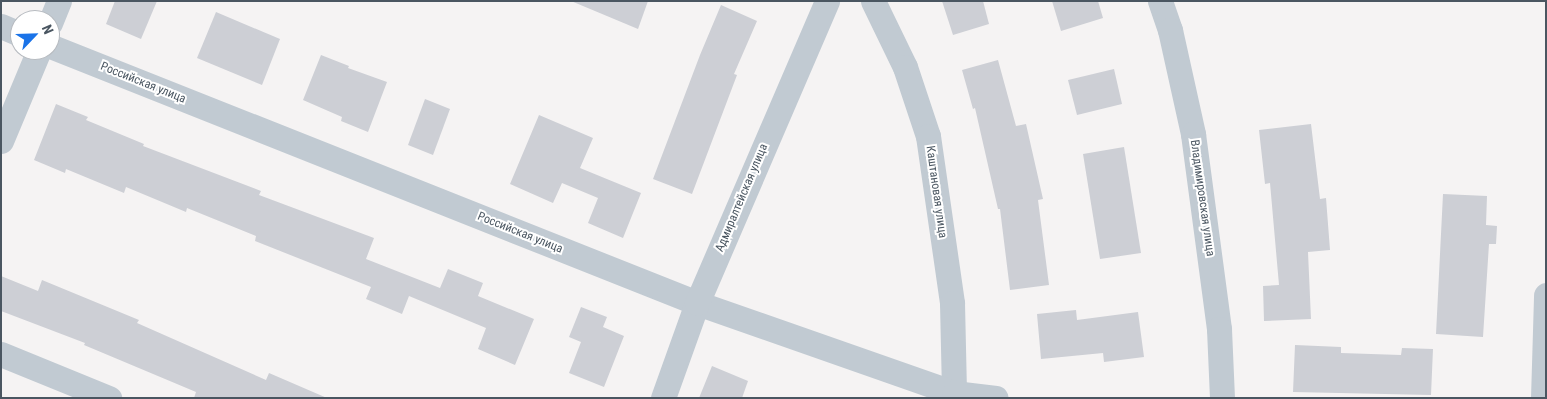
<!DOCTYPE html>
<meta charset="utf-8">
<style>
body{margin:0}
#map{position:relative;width:1547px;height:399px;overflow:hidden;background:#f5f3f3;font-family:"Roboto Condensed",sans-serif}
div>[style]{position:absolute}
.building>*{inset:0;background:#cdcfd5}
.street>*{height:25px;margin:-12.5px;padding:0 12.5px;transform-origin:12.5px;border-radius:12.5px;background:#c1cad2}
span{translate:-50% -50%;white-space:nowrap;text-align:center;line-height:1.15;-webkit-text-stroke:4px #fff;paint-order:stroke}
.street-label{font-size:12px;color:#4a5661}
.frame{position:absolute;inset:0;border:2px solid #4a5661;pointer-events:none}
.north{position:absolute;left:10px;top:10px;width:50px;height:50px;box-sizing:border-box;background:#fff;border:1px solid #b7bbc0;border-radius:50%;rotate:66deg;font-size:14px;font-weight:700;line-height:20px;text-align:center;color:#4a5661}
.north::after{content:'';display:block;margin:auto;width:18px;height:22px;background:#1a73e8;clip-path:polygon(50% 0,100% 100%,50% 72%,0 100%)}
</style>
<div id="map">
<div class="building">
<div style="clip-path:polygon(115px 1px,157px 1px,141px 39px,106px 24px)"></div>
<div style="clip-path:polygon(571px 1px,648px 1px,638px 29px)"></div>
<div style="clip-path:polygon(942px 1px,983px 1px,989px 24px,953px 35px)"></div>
<div style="clip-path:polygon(1052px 1px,1098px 1px,1103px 18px,1061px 31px)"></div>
<div style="clip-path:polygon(721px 5px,757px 21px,734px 74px,737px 75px,692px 194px,653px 179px,700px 55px)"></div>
<div style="clip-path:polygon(216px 12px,280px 39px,262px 85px,197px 58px)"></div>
<div style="clip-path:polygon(321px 55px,349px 66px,348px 68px,387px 82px,368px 132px,341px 121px,342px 117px,303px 100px)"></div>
<div style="clip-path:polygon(998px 60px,1016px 126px,1026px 124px,1043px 199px,1038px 200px,1049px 285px,1010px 290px,1000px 209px,998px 209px,975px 108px,973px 109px,962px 70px)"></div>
<div style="clip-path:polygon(1114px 69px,1122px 104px,1077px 115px,1068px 80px)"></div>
<div style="clip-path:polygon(425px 99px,450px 109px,433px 155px,408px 145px)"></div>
<div style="clip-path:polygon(56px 104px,88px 117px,86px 120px,144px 144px,143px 146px,261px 191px,259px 195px,374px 238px,366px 259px,440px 288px,448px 269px,483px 283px,478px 296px,534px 319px,515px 365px,478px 349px,486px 328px,409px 296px,402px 314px,366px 299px,371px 287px,255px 241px,256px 236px,187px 208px,186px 212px,126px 187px,124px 193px,66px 169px,65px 173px,34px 160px)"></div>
<div style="clip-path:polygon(539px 115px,593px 138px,580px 168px,641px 193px,623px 238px,588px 223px,598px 198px,562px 183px,553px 203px,510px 184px)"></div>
<div style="clip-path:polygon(1311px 124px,1320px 199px,1326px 198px,1330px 250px,1308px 252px,1311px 319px,1264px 321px,1263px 286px,1279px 285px,1270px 183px,1265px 184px,1259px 130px)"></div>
<div style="clip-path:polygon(1124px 147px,1141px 253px,1100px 259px,1083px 154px)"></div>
<div style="clip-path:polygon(1443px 194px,1487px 196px,1486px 225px,1497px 226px,1496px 244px,1489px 244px,1483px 337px,1436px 334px)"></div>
<div style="clip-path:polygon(1px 276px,38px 291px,42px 280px,139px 320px,137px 323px,266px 380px,269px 373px,327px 398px,194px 398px,196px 392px,84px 345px,85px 343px,1px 311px)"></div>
<div style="clip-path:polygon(581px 307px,607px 317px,603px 327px,624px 336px,604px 387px,569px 373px,581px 342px,569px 337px)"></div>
<div style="clip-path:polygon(1076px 310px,1077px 320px,1138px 312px,1144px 357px,1104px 362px,1103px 353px,1041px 359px,1037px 314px)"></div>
<div style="clip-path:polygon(1295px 345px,1341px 347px,1341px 353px,1401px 355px,1402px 348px,1433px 349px,1431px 395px,1293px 392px)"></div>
<div style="clip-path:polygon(712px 366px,748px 381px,742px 398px,699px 398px)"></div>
</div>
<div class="street">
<div style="left:873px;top:1px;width:73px;rotate:64.1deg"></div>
<div style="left:905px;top:67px;width:73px;rotate:71.6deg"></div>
<div style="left:928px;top:136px;width:169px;rotate:81.8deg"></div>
<div style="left:952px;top:303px;width:90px;rotate:88.7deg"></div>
<div style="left:1160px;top:1px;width:31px;rotate:71deg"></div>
<div style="left:1170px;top:30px;width:107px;rotate:77.5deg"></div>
<div style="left:1193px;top:134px;width:197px;rotate:82.4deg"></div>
<div style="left:1219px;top:329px;width:69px;rotate:87.5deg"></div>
<div style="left:50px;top:23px;width:24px;rotate:-68deg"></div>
<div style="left:1px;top:26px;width:21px;rotate:23deg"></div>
<div style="left:50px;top:46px;width:696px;rotate:21.66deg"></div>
<div style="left:697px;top:303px;width:272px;rotate:19.3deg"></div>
<div style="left:954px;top:393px;width:42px;rotate:6.8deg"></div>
<div style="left:1px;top:141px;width:99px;rotate:-67.3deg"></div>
<div style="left:1px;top:354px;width:117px;rotate:22.2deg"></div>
<div style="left:663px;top:398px;width:101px;rotate:-70.3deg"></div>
<div style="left:697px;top:303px;width:329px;rotate:-66.7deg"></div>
<div style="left:1543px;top:398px;width:103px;rotate:-88.3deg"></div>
</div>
<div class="street-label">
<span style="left:143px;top:83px;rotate:22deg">Российская улица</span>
<span style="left:936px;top:192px;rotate:82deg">Каштановая улица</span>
<span style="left:742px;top:198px;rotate:-67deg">Адмиралтейская улица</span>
<span style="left:1202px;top:198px;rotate:82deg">Владимировская улица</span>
<span style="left:520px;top:233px;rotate:22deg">Российская улица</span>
</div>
<div class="frame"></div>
<div class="north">N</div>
</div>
